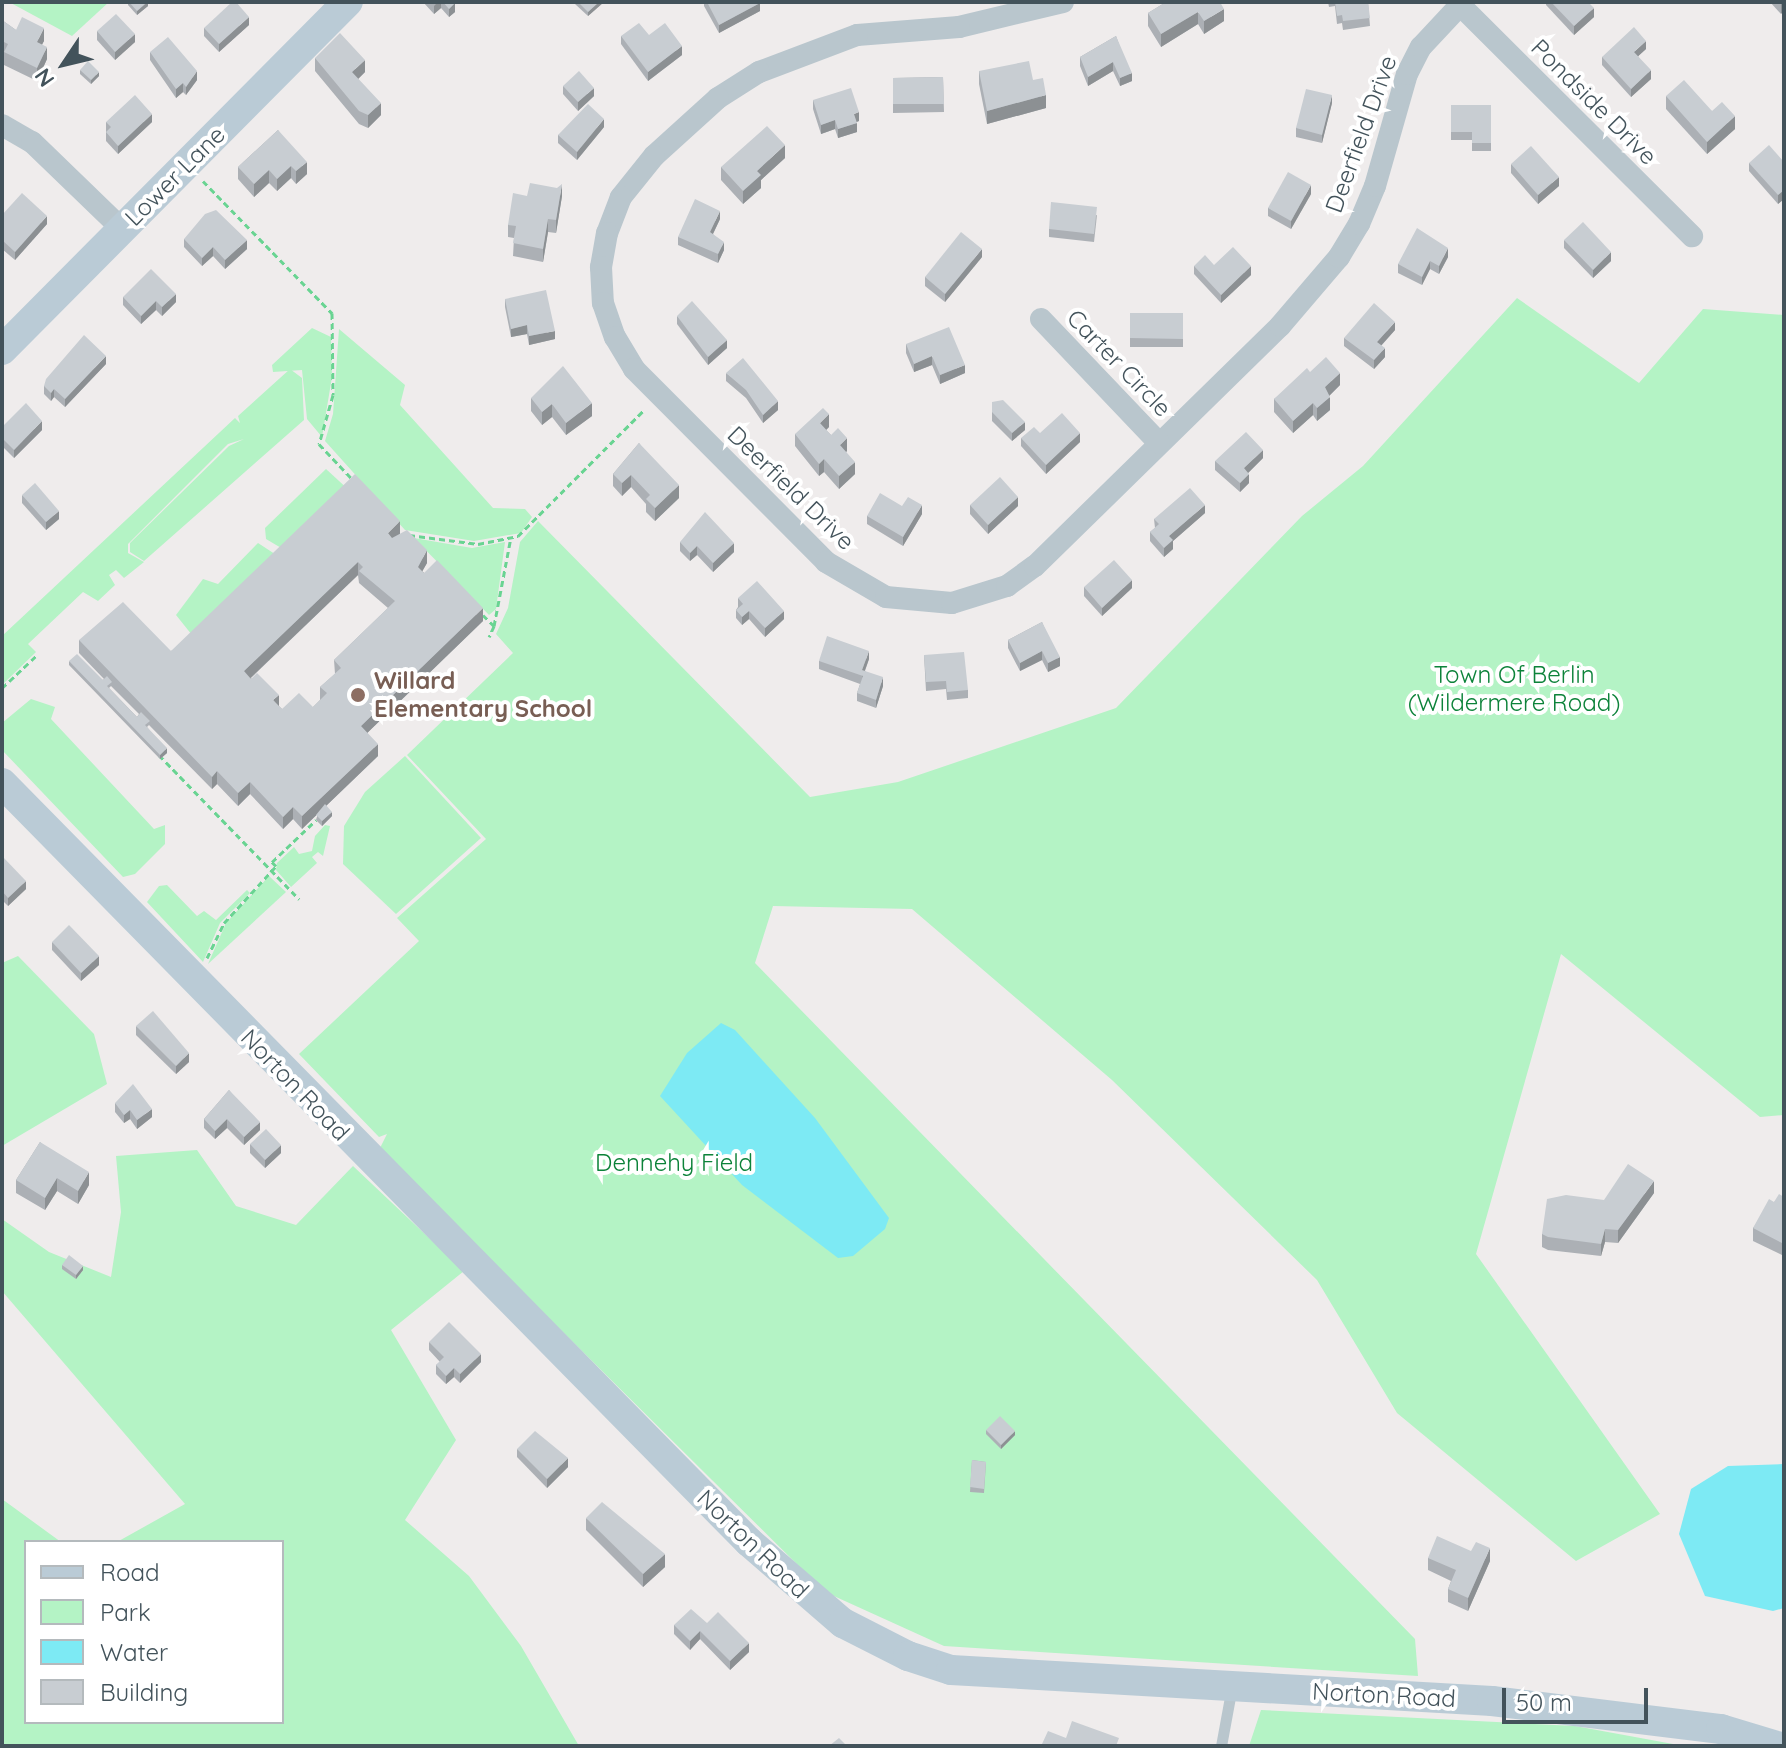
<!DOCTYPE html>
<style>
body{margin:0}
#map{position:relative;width:1786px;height:1748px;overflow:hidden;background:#efecec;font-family:Quicksand,sans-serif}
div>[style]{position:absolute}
.green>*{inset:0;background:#b4f3c5}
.water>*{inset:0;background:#7deaf4}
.path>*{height:3px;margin-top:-1.5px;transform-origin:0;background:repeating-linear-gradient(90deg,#69d492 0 6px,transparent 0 10px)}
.lane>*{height:11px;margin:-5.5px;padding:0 5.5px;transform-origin:5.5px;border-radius:5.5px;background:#b9c6cd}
.street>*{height:22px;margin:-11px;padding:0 11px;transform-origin:11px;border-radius:11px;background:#b9c6cd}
.secondary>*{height:30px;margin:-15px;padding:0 15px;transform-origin:15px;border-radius:15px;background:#bacbd6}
.wall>*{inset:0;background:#acb0b5}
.shaded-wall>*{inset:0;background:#8c9093}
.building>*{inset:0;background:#c8cdd2}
.dots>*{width:22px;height:22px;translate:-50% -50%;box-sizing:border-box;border:4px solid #fff;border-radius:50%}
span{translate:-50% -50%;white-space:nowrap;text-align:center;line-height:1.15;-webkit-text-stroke:8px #fff;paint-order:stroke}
.street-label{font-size:24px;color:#43535b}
.park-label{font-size:24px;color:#0d833a}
.education-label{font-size:24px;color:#785e54;font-weight:700}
.left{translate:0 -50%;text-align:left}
.frame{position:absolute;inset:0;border:4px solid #43535b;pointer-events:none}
.legend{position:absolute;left:24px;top:1540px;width:260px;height:184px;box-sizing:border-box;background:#fff;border:2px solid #b4babd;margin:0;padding:10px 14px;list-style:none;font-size:24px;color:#43535b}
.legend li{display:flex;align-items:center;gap:16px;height:40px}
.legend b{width:40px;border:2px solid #b4babd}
.north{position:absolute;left:24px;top:24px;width:80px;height:80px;-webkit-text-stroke:6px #fff;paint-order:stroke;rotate:235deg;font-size:22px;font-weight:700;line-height:32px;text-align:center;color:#43535b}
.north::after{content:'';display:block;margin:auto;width:28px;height:36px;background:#43535b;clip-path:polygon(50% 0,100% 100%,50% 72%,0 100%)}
.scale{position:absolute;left:1502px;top:1688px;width:146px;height:36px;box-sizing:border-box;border:4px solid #43535b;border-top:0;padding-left:10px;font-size:24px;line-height:28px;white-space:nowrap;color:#43535b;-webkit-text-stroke:6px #fff;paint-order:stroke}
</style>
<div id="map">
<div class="green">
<div style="clip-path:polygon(9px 2px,109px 2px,72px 36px)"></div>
<div style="clip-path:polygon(1517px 298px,1639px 383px,1703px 309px,1784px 315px,1784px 1115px,1760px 1117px,1561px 954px,1476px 1254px,1660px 1514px,1576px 1561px,1397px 1413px,1317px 1280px,1112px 1080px,912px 909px,773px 906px,755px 963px,1415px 1639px,1418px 1676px,944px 1646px,825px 1592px,379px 1150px,387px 1134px,379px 1137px,299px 1054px,419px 941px,397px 918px,486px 839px,407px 755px,513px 653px,496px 634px,508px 608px,520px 542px,538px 521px,810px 797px,898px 782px,1116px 708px,1302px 516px,1363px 466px)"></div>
<div style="clip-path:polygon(312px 328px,331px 337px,332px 377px,322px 437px,307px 419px,302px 370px,273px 372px,272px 365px)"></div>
<div style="clip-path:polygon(339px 329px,405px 385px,400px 405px,493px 508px,525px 509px,532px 517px,521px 533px,474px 541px,405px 530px,325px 441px,333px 414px)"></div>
<div style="clip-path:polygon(290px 369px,302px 378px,304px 420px,144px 561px,130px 552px,130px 543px,229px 446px,244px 439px,228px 444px,128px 544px,128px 553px,144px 562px,124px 578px,116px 570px,109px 575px,115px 585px,98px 601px,83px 592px,28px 644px,36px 652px,2px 685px,2px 636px,235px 418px,240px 423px,238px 416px)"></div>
<div style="clip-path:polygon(326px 469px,351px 492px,288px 552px,266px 539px,265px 528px)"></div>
<div style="clip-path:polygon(414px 538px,472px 548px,505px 542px,496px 609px,489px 615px)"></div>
<div style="clip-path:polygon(258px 543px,281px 558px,196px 640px,176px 615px,203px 579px,218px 584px)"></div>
<div style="clip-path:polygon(31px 699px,55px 707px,51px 719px,154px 829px,165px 825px,165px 844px,135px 874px,123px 877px,2px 750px,2px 723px)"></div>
<div style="clip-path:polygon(405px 756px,481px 838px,396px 914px,343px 864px,344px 826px,365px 792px)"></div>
<div style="clip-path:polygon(325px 825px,330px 826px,323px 856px,318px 852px,312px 857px,317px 863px,291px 887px,276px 870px,277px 863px,294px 847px,299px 854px,312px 851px,315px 836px)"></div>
<div style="clip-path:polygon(269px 876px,286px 892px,208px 964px,226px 923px)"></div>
<div style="clip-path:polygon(167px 885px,197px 916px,204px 911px,216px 920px,247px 890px,250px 893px,220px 923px,203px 962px,147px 902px,159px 886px)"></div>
<div style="clip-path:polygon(18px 956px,94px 1034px,107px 1084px,2px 1146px,2px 963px)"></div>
<div style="clip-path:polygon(197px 1150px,236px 1206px,296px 1225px,353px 1166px,464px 1271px,391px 1330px,456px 1440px,405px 1520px,469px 1576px,521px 1646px,579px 1746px,2px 1746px,2px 1499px,61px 1542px,26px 1542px,26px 1722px,282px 1722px,282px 1542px,117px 1542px,185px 1504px,2px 1291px,2px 1219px,49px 1252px,111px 1277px,121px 1212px,116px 1156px)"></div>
<div style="clip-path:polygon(1261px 1710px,1575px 1726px,1684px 1746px,1249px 1746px)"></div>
</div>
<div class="water">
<div style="clip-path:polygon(721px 1023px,735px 1030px,815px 1118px,889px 1218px,885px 1229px,853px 1256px,838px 1258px,742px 1185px,660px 1096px,687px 1053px)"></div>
<div style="clip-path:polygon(1784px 1464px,1784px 1608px,1773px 1611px,1705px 1596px,1679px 1534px,1691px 1489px,1728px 1466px)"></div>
</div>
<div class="path">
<div style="left:203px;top:181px;width:185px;rotate:45.7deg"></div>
<div style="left:332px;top:313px;width:82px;rotate:89.3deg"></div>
<div style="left:333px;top:395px;width:51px;rotate:105.9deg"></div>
<div style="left:319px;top:444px;width:50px;rotate:46.6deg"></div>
<div style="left:409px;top:535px;width:70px;rotate:7.4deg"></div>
<div style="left:478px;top:544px;width:41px;rotate:-11.3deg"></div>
<div style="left:518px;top:536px;width:178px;rotate:-45deg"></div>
<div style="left:483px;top:615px;width:16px;rotate:45deg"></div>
<div style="left:494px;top:626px;width:12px;rotate:114deg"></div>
<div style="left:494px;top:626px;width:91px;rotate:-79.2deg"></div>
<div style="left:2px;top:688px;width:47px;rotate:-43.3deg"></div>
<div style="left:159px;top:755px;width:201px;rotate:45.8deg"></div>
<div style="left:207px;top:958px;width:39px;rotate:-64deg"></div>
<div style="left:224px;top:923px;width:77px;rotate:-47.6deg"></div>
<div style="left:276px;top:866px;width:6px;rotate:-135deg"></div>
<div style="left:272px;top:862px;width:61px;rotate:-43.7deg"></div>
</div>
<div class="lane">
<div style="left:1221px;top:1746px;width:61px;rotate:-79.6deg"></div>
</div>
<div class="street">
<div style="left:1063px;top:2px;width:107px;rotate:166.5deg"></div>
<div style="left:959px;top:27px;width:102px;rotate:175.5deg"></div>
<div style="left:857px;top:35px;width:105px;rotate:159.3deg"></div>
<div style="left:759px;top:72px;width:49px;rotate:147.6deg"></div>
<div style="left:718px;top:98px;width:86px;rotate:137.8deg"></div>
<div style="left:654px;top:156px;width:53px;rotate:128.8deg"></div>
<div style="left:621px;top:197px;width:39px;rotate:111deg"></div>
<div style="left:607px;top:233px;width:35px;rotate:100deg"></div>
<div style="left:601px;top:267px;width:36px;rotate:87deg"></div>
<div style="left:603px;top:303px;width:36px;rotate:71deg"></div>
<div style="left:615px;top:337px;width:37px;rotate:59deg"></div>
<div style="left:634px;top:369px;width:272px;rotate:45.1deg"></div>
<div style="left:826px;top:562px;width:69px;rotate:30.3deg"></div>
<div style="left:886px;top:597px;width:66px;rotate:5.2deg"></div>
<div style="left:952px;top:603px;width:58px;rotate:-17.2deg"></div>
<div style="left:1007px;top:586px;width:34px;rotate:-36deg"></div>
<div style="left:1035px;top:566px;width:343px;rotate:-44.4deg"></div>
<div style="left:1280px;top:326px;width:91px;rotate:-49.5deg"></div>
<div style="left:1339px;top:257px;width:39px;rotate:-59deg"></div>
<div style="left:1359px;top:224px;width:41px;rotate:-67.2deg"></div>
<div style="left:1375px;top:186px;width:116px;rotate:-74.1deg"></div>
<div style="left:1407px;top:74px;width:30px;rotate:-63deg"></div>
<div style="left:1421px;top:47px;width:62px;rotate:-47deg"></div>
<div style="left:1457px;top:2px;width:332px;rotate:44.9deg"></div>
<div style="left:2px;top:125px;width:34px;rotate:30deg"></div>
<div style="left:32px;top:142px;width:125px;rotate:44deg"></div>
<div style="left:1041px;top:319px;width:171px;rotate:46.4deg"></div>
</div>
<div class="secondary">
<div style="left:2px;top:350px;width:491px;rotate:-45.2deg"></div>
<div style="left:2px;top:783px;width:1065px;rotate:45.46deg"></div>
<div style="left:749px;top:1542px;width:124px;rotate:40.8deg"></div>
<div style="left:843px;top:1623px;width:73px;rotate:26.9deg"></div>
<div style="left:908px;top:1656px;width:45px;rotate:18deg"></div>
<div style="left:951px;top:1670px;width:542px;rotate:3.28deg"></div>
<div style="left:1492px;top:1701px;width:231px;rotate:7deg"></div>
<div style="left:1721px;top:1729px;width:59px;rotate:16.9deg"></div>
</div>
<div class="wall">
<div style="clip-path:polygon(128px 2px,148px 2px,148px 6px,137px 15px,128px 5px)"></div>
<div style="clip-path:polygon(423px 2px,454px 2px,455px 12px,449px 17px,441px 8px,434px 14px)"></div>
<div style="clip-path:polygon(575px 2px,604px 2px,588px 16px,575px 4px)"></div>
<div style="clip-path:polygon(704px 2px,760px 2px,760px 11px,719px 33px,704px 6px)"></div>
<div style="clip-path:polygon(1166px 2px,1224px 21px,1204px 34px,1198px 24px,1161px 47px,1148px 26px,1148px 13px)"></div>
<div style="clip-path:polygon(1328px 2px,1368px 2px,1370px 26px,1343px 30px,1342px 23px,1337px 24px,1335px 6px,1329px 7px)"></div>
<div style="clip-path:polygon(1546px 2px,1588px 2px,1594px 17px,1574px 35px,1546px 5px)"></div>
<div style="clip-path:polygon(1770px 2px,1784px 2px,1781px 14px)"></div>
<div style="clip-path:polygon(2px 20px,16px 30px,44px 41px,42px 44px,47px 59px,37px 81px,4px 65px,4px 55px,2px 54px)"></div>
<div style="clip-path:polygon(249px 25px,219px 52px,204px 36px,204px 28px)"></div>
<div style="clip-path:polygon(97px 31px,135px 42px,115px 60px,97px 40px)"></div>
<div style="clip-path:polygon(649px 35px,682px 55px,648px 81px,621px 44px,621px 36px)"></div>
<div style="clip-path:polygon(1116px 36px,1132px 81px,1120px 86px,1113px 71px,1088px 86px,1080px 66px,1080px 57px)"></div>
<div style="clip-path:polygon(1646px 49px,1638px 56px,1651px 79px,1631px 97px,1602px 65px,1602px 57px)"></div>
<div style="clip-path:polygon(150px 52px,197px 80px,186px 95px,183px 92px,176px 98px,150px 60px)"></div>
<div style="clip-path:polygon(315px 58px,365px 72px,358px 79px,381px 115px,368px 128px,359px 124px,315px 71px)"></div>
<div style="clip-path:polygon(80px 70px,99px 76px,91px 84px,80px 74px)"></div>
<div style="clip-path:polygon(979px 71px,1033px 80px,1046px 108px,987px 124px,979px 84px)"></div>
<div style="clip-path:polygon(943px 77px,944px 112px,893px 113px,893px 78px)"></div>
<div style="clip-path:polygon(563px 86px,594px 96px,578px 111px,563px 94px)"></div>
<div style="clip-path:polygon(1666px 96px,1712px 111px,1735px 129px,1707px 154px,1666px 109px)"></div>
<div style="clip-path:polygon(813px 100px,859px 121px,856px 122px,857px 132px,838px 138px,835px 129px,821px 134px,813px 109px)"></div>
<div style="clip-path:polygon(1332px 103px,1322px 143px,1296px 137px,1296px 128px)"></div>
<div style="clip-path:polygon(1451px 105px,1491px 105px,1491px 151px,1472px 151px,1472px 140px,1451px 140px)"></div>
<div style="clip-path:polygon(106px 122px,152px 122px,118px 154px,106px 141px)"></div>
<div style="clip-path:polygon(604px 127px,577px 160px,558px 143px,558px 135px)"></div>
<div style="clip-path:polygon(278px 130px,307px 174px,296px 184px,291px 178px,277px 191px,269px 183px,254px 197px,238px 179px,238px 167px)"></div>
<div style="clip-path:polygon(785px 158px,761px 180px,761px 188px,743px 204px,721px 180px,721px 167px)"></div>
<div style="clip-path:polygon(1784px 162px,1784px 199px,1778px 204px,1749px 171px,1749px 163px)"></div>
<div style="clip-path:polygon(1511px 164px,1559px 186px,1538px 204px,1511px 173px)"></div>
<div style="clip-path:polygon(1311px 194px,1291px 229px,1268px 216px,1268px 208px)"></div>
<div style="clip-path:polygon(527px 196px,562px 196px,556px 233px,548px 232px,543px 262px,513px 256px,514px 238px,508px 237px,508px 225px)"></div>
<div style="clip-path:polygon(2px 215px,47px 224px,15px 260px,2px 249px)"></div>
<div style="clip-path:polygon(1097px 215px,1094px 242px,1049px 237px,1049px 229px)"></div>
<div style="clip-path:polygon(720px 219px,713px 234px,724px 250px,718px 263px,678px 245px,678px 237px)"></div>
<div style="clip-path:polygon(184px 239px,247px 249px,225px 269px,213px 256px,202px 266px,184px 247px)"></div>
<div style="clip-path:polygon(1564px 240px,1611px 261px,1593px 278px,1564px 248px)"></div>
<div style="clip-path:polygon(982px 257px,945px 302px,925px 286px,925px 277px)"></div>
<div style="clip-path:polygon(1448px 257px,1439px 274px,1430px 269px,1422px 285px,1398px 273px,1398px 264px)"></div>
<div style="clip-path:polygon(1214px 265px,1251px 275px,1221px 303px,1194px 274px,1194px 266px)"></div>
<div style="clip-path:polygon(123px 297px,176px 302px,162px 316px,156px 310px,141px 324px,123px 305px)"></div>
<div style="clip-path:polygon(505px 299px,555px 339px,529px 345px,527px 334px,511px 337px,505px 307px)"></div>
<div style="clip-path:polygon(1130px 313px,1183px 313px,1183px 347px,1130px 347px)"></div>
<div style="clip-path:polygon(677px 316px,727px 348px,708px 365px,677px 324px)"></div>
<div style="clip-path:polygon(1395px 330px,1381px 346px,1385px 357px,1374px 369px,1344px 346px,1344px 338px)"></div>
<div style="clip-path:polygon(906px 344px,965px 373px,940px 384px,932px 365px,914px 372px,906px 353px)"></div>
<div style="clip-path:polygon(106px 364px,65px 407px,54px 397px,51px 401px,44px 394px,44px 386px)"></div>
<div style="clip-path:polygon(1310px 372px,1340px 385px,1329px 396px,1330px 410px,1317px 421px,1313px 415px,1293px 433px,1274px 412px,1274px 399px)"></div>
<div style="clip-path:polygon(726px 373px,778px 410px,763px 423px,746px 398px,726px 381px)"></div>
<div style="clip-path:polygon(531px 398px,592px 416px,566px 435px,552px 417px,542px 425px,531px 411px)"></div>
<div style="clip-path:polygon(992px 402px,1025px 430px,1012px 441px,992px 421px)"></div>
<div style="clip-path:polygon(2px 427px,42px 430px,14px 458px,2px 446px)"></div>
<div style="clip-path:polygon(829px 427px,826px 430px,847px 451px,846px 452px,855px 474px,839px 489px,824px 472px,819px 476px,795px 446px,795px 434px)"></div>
<div style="clip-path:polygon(1021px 438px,1080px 442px,1046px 474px,1021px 446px)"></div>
<div style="clip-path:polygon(639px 443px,679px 498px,655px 521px,646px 512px,646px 504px,631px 487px,622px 496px,613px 486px,613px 474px)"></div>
<div style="clip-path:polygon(1263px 458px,1248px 473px,1249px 483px,1240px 492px,1215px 470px,1215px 461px)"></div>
<div style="clip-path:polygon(22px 495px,59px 519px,46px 530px,22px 503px)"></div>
<div style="clip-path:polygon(970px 505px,1018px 506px,988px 534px,970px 514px)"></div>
<div style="clip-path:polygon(902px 506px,922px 514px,903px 546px,867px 524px,867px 516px)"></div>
<div style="clip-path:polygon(1205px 513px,1173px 541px,1173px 549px,1164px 557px,1150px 541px,1150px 532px,1155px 528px,1154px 519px)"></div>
<div style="clip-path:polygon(evenodd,400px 534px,427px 563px,422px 571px,483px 621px,367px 733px,378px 756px,326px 806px,332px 816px,322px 826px,316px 820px,318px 813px,302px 829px,293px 819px,283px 829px,250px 794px,238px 806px,217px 784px,212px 789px,149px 725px,147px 727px,167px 753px,160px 759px,69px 665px,69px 661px,103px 680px,104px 679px,79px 653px,79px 640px,171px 651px,400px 534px,358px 575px,359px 583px,388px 608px,334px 660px,335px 674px,320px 687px,320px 700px,313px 707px,282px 709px,251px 678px,358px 575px,400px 534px,111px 686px,139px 714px,137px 717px,109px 688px,111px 686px)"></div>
<div style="clip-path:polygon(680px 542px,734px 552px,713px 572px,697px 555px,690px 561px,680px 551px)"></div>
<div style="clip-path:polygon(1084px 587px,1132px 588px,1102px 616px,1084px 596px)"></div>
<div style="clip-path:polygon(738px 598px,784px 619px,765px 637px,749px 619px,742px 625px,736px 618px,736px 610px,738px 607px)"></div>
<div style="clip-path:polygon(1042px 622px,1060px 666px,1048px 672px,1042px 660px,1020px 671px,1008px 648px,1008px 640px)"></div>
<div style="clip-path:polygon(924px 655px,968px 690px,968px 698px,947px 700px,946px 689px,926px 691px)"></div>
<div style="clip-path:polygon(869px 659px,865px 671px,883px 686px,876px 708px,857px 701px,857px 693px,860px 684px,819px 669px,819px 661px)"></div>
<div style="clip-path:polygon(2px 856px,26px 889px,8px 906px,2px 900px)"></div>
<div style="clip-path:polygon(52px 942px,99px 965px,81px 981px,52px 950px)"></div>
<div style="clip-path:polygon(136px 1026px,189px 1062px,176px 1074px,136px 1035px)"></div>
<div style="clip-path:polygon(229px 1090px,260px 1130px,244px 1145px,227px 1128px,215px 1139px,204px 1128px,204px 1119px)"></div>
<div style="clip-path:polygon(115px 1103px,152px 1117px,137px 1129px,130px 1119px,124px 1123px,115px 1112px)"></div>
<div style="clip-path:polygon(40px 1142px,89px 1185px,78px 1204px,57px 1191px,45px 1210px,16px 1193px,16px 1180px)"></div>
<div style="clip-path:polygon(250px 1144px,281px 1153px,265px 1168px,250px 1153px)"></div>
<div style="clip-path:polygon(1654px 1193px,1618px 1243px,1605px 1242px,1601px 1256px,1548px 1250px,1542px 1247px,1542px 1234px,1604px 1200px)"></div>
<div style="clip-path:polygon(1784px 1197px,1784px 1256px,1753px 1241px,1753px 1228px,1774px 1202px)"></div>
<div style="clip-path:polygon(62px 1265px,83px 1270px,76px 1279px,62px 1269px)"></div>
<div style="clip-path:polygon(429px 1342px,481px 1362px,460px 1383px,454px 1377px,446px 1384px,436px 1374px,436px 1365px,440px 1362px,429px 1350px)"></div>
<div style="clip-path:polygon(986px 1430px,1015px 1435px,1001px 1449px,986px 1434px)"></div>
<div style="clip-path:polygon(517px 1449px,568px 1467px,547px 1488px,517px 1457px)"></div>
<div style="clip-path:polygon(972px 1460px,986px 1462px,984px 1493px,970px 1492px)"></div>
<div style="clip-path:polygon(586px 1518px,665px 1567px,643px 1587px,586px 1530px)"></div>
<div style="clip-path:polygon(1471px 1551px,1490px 1561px,1468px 1611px,1448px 1602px,1448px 1589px,1451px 1581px,1428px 1570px,1428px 1558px)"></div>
<div style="clip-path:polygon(707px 1623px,749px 1652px,730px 1670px,700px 1639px,690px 1650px,674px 1634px,674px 1625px)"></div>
</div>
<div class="shaded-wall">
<div style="clip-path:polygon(148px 2px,148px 6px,137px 15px,137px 11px)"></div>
<div style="clip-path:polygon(438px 2px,441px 2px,441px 8px,434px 14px,434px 6px)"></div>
<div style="clip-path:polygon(599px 2px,604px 2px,588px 16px,588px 12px)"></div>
<div style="clip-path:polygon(1781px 2px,1784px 2px,1784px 11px,1781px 14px)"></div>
<div style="clip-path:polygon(455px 3px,455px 12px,449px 17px,449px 9px)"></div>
<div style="clip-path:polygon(760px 3px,760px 11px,719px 33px,719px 25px)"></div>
<div style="clip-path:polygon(1594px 8px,1594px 17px,1574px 35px,1574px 26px)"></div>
<div style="clip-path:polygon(1224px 9px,1224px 21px,1204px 34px,1204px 21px)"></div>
<div style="clip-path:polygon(1198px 12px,1198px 24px,1161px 47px,1161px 34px)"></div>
<div style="clip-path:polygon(249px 17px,249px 25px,219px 52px,219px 44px)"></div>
<div style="clip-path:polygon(44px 28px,44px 41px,37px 54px,37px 42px)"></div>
<div style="clip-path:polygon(135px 34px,135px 42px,115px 60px,115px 52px)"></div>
<div style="clip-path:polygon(1646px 41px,1646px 49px,1634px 60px,1634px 52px)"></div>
<div style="clip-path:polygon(682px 46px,682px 55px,648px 81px,648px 72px)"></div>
<div style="clip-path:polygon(47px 47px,47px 59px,37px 81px,37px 68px)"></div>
<div style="clip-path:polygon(365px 60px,365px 72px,352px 85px,352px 72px)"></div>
<div style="clip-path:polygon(1113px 62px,1113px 71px,1088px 86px,1088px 77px)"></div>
<div style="clip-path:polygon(1651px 70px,1651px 79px,1631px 97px,1631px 89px)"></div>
<div style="clip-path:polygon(197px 71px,197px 80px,186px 95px,186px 87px)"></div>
<div style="clip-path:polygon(99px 72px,99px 76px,91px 84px,91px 80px)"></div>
<div style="clip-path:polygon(1132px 73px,1132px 81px,1120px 86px,1120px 78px)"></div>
<div style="clip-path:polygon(183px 83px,183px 92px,176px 98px,176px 89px)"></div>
<div style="clip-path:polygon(594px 88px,594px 96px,578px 111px,578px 102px)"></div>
<div style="clip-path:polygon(1046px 95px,1046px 108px,987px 124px,987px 111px)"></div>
<div style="clip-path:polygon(1332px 95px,1332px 103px,1322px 143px,1322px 135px)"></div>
<div style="clip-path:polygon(381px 103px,381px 115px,368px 128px,368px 115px)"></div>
<div style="clip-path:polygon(859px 112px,859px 121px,854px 123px,854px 114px)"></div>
<div style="clip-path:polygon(152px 114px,152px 122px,118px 154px,118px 146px)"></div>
<div style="clip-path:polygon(1735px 116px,1735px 129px,1707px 154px,1707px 142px)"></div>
<div style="clip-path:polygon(604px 119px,604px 127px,577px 160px,577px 152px)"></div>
<div style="clip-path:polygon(835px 120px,835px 129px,821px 134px,821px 125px)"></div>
<div style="clip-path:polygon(857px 123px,857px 132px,838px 138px,838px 129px)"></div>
<div style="clip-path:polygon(785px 145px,785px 158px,761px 180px,761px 188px,743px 204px,743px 191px,757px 171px)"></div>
<div style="clip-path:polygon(307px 162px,307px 174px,296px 184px,296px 171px)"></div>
<div style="clip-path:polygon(291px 166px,291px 178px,277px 191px,277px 179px)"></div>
<div style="clip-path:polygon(269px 170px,269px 183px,254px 197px,254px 184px)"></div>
<div style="clip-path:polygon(1559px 177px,1559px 186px,1538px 204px,1538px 195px)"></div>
<div style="clip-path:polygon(562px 184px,562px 196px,556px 233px,556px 220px)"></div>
<div style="clip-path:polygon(1311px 185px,1311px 194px,1291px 229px,1291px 221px)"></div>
<div style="clip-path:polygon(1784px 190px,1784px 199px,1778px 204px,1778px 195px)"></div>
<div style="clip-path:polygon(720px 211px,720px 219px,710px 240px,710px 232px)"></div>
<div style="clip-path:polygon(47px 216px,47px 224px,15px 260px,15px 252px)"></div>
<div style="clip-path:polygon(548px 219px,548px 232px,543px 262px,543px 249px)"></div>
<div style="clip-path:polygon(247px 240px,247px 249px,225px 269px,225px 260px)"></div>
<div style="clip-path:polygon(724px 242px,724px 250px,718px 263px,718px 254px)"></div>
<div style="clip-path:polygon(213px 247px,213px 256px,202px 266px,202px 258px)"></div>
<div style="clip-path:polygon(1448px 248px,1448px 257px,1439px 274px,1439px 266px)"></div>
<div style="clip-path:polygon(982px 249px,982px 257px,945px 302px,945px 294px)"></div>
<div style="clip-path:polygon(1611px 252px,1611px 261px,1593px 278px,1593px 270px)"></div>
<div style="clip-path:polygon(1430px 261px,1430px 269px,1422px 285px,1422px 277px)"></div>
<div style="clip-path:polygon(1251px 266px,1251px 275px,1221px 303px,1221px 295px)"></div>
<div style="clip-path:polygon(176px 294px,176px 302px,162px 316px,162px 307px)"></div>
<div style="clip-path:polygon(156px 301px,156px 310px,141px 324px,141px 316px)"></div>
<div style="clip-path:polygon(1395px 322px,1395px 330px,1377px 350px,1377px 342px)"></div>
<div style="clip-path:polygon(527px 325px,527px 334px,511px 337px,511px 329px)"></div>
<div style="clip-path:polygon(555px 331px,555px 339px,529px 345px,529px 336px)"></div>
<div style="clip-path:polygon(727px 340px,727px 348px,708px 365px,708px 357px)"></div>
<div style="clip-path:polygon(1385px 348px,1385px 357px,1374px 369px,1374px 360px)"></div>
<div style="clip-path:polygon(106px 356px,106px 364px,65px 407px,65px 399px)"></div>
<div style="clip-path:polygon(932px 356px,932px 365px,914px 372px,914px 364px)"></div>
<div style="clip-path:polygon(965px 365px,965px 373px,940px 384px,940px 375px)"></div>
<div style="clip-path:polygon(1340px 373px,1340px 385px,1325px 400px,1325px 387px)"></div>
<div style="clip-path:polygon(54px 389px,54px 397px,51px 401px,51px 393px)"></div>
<div style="clip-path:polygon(1330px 397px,1330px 410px,1317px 421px,1317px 408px)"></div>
<div style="clip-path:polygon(778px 401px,778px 410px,763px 423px,763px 415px)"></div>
<div style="clip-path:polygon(592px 403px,592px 416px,566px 435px,566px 423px)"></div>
<div style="clip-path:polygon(1313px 403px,1313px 415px,1293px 433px,1293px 421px)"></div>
<div style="clip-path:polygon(552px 404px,552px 417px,542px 425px,542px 412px)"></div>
<div style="clip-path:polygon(829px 414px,829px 427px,820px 436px,820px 423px)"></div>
<div style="clip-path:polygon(42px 421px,42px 430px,14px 458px,14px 450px)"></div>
<div style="clip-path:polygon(1025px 422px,1025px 430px,1012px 441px,1012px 433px)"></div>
<div style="clip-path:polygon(1080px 433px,1080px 442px,1046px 474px,1046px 465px)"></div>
<div style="clip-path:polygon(847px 438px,847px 451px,840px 458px,840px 445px)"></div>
<div style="clip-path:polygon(1263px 450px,1263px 458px,1244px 477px,1244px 468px)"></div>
<div style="clip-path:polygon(824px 459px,824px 472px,819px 476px,819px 464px)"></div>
<div style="clip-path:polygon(855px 462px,855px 474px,839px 489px,839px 476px)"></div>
<div style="clip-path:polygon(1249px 474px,1249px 483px,1240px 492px,1240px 483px)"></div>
<div style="clip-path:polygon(631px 475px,631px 487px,622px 496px,622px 483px)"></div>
<div style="clip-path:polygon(679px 485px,679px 498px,655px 521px,655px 508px)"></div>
<div style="clip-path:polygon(1018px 497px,1018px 506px,988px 534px,988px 525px)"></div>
<div style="clip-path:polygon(922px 505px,922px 514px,903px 546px,903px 537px)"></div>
<div style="clip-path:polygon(1205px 505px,1205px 513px,1173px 541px,1173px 549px,1164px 557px,1164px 548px,1169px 536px)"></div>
<div style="clip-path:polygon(59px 511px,59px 519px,46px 530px,46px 522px)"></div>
<div style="clip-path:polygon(400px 521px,400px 534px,388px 546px,388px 533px)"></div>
<div style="clip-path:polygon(734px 543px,734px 552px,713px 572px,713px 563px)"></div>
<div style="clip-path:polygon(697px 546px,697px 555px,690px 561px,690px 553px)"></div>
<div style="clip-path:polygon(427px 550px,427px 563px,418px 579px,418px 567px)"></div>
<div style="clip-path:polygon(358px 562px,358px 575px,244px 684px,244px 671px)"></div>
<div style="clip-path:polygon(1132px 580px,1132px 588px,1102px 616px,1102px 608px)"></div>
<div style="clip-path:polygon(483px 608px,483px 621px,361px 739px,361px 726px)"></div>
<div style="clip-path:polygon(749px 611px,749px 619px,742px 625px,742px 617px)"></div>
<div style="clip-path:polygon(784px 611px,784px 619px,765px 637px,765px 628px)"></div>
<div style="clip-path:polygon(869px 651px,869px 659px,862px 678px,862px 670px)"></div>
<div style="clip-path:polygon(1042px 651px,1042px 660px,1020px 671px,1020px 663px)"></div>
<div style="clip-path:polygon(1060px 657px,1060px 666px,1048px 672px,1048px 663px)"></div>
<div style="clip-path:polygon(883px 677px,883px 686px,876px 708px,876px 700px)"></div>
<div style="clip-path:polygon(279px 695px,279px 707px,273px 700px)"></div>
<div style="clip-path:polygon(378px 744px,378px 756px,302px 829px,302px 816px)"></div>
<div style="clip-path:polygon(167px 748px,167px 753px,160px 759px,160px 755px)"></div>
<div style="clip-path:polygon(217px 771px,217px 784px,212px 789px,212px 777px)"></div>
<div style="clip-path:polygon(250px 782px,250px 794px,238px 806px,238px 793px)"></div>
<div style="clip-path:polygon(293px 807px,293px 819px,283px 829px,283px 817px)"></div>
<div style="clip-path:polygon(332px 812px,332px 816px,322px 826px,322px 821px)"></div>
<div style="clip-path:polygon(26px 881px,26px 889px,8px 906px,8px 898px)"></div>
<div style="clip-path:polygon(99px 956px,99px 965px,81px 981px,81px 973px)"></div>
<div style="clip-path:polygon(189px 1053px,189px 1062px,176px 1074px,176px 1066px)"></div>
<div style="clip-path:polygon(152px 1109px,152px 1117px,137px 1129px,137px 1120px)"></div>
<div style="clip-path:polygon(130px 1110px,130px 1119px,124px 1123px,124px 1115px)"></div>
<div style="clip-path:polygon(227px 1119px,227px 1128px,215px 1139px,215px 1131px)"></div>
<div style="clip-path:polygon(260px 1122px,260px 1130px,244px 1145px,244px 1137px)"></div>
<div style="clip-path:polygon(281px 1145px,281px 1153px,265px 1168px,265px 1160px)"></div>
<div style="clip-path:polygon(89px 1172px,89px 1185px,78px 1204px,78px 1191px)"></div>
<div style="clip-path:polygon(57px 1178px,57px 1191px,45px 1210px,45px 1198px)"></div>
<div style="clip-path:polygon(1654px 1181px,1654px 1193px,1618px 1243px,1618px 1230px)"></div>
<div style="clip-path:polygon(1605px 1229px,1605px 1242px,1601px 1256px,1601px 1244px)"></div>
<div style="clip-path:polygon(83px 1266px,83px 1270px,76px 1279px,76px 1275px)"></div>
<div style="clip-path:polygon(481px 1354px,481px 1362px,460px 1383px,460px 1374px)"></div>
<div style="clip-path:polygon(454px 1368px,454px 1377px,446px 1384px,446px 1376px)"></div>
<div style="clip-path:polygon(1015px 1431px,1015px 1435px,1001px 1449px,1001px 1445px)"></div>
<div style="clip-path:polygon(568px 1458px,568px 1467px,547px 1488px,547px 1479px)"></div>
<div style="clip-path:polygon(1490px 1548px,1490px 1561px,1468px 1611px,1468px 1598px)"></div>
<div style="clip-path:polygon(665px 1554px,665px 1567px,643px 1587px,643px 1574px)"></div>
<div style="clip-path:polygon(700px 1631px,700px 1639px,690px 1650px,690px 1641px)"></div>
<div style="clip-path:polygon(749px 1643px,749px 1652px,730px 1670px,730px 1661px)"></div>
</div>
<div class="building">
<div style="clip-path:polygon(129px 2px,147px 2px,137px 11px)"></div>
<div style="clip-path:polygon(232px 2px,236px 2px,249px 17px,219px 44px,204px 28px)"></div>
<div style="clip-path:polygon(443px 2px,454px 2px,455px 3px,449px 9px)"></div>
<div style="clip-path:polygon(578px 2px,599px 2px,588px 12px)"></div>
<div style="clip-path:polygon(707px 2px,760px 2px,760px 3px,719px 25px)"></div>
<div style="clip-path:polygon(1166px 2px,1220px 2px,1224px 9px,1204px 21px,1198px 12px,1161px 34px,1148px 13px)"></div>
<div style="clip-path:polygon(1335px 2px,1368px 2px,1370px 18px,1343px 21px,1342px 15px,1337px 16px)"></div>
<div style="clip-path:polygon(1551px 2px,1588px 2px,1594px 8px,1574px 26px)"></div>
<div style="clip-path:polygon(116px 14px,135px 34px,115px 52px,97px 31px)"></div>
<div style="clip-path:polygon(22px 17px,44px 28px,37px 42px,47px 47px,37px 68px,4px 52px,8px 44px,2px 41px,2px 20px,16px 30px)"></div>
<div style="clip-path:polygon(639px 23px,649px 35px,665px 23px,682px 46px,648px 72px,621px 36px)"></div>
<div style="clip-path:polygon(1634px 27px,1646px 41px,1634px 52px,1651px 70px,1631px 89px,1602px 57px)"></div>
<div style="clip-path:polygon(340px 33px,365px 60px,352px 72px,381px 103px,368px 115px,359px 111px,315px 58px)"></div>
<div style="clip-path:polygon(1116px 36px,1132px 73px,1120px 78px,1113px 62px,1088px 77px,1080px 57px)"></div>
<div style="clip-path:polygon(168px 37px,197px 71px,186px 87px,183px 83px,176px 89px,150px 52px)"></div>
<div style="clip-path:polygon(88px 61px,99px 72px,91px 80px,80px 70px)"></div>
<div style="clip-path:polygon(1029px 61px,1033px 80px,1043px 78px,1046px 95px,987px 111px,979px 71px)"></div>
<div style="clip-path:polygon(579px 71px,594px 88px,578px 102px,563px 86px)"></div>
<div style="clip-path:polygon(943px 77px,944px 104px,893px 104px,893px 78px)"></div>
<div style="clip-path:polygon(1684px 80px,1712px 111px,1722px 102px,1735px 116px,1707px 142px,1666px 96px)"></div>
<div style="clip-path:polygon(851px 88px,859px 112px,854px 114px,857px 123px,838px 129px,835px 120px,821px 125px,813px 100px)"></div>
<div style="clip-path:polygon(1306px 89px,1332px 95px,1322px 135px,1296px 128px)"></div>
<div style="clip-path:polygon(135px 95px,152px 114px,118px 146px,106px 132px,111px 127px,106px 122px)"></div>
<div style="clip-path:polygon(588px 104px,604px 119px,577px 152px,558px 135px)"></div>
<div style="clip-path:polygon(1451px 105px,1491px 105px,1491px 143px,1472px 143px,1472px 132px,1451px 132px)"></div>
<div style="clip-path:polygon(767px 126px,785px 145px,757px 171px,761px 175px,743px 191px,721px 167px)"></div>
<div style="clip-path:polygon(278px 130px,307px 162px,296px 171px,291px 166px,277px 179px,269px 170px,254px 184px,238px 167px)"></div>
<div style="clip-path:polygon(1769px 145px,1784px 162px,1784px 190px,1778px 195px,1749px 163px)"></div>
<div style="clip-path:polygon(1531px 146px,1559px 177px,1538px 195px,1511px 164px)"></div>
<div style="clip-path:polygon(1288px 172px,1311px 185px,1291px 221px,1268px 208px)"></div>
<div style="clip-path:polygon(530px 183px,557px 188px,562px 184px,556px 220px,548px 219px,543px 249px,513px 243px,516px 226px,508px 225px,513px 193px,527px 196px)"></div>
<div style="clip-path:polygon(22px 193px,47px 216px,15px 252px,2px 240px,2px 215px)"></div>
<div style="clip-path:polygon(695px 199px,720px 211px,710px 232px,724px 242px,718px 254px,678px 237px)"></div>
<div style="clip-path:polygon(1051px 202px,1097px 207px,1094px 234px,1049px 229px)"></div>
<div style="clip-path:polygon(216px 210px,247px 240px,225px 260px,213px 247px,202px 258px,184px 239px,205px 214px)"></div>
<div style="clip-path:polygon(1583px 222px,1611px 252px,1593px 270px,1564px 240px)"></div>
<div style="clip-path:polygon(1417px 228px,1448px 248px,1439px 266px,1430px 261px,1422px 277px,1398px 264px)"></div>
<div style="clip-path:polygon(961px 232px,982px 249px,945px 294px,925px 277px)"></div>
<div style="clip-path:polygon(1233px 247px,1251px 266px,1221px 295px,1194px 266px,1205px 255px,1214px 265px)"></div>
<div style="clip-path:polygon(151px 269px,176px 294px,162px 307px,156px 301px,141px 316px,123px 297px)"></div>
<div style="clip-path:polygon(546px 290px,555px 331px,529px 336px,527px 325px,511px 329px,505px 299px)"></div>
<div style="clip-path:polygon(692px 301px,727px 340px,708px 357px,677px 316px)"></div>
<div style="clip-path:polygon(1374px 303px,1395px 322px,1377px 342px,1385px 348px,1374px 360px,1344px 338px)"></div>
<div style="clip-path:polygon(1130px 313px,1183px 313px,1183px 339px,1130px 338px)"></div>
<div style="clip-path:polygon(949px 327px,965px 365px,940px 375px,932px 356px,914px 364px,906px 344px)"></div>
<div style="clip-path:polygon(84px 335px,106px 356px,65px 399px,54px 389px,51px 393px,44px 386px,46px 379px)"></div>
<div style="clip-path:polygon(1326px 357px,1340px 373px,1325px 387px,1330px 397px,1317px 408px,1313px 403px,1293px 421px,1274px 399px,1307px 368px,1310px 372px)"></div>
<div style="clip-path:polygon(743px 358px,778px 401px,763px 415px,746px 390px,726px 373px)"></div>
<div style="clip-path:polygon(563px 366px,592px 403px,566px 423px,552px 404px,542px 412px,531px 398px)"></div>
<div style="clip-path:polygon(1003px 400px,1025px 422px,1012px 433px,992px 412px,992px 402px)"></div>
<div style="clip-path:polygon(26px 403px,42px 421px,14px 450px,2px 438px,2px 427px)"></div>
<div style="clip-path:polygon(823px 408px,829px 414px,820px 423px,831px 435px,838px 428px,847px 438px,840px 445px,855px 462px,839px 476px,824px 459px,819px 464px,795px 434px)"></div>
<div style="clip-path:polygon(1062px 413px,1080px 433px,1046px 465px,1021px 438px,1034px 427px,1040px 433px)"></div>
<div style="clip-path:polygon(1246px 432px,1263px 450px,1244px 468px,1249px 474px,1240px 483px,1215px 461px)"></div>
<div style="clip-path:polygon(639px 443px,679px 485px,655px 508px,646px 499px,650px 495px,631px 475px,622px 483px,613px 474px)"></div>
<div style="clip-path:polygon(evenodd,355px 474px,400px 521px,388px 533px,392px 538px,407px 530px,427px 550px,418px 567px,424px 573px,437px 560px,483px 608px,361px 726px,378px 744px,302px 816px,293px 807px,283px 817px,250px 782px,238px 793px,217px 771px,212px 777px,79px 640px,123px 602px,171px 651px,355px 474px,358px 562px,363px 567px,359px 571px,395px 601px,334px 660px,341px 668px,320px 687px,327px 693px,313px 707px,299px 693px,282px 709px,273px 700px,279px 695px,257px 673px,251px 679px,244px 671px,358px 562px)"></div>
<div style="clip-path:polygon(1000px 477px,1018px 497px,988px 525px,970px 505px)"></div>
<div style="clip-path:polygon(35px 483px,59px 511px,46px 522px,22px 495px)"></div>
<div style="clip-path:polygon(1190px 488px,1205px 505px,1169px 536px,1173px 540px,1164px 548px,1150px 532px,1159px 524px,1154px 519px)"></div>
<div style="clip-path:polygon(880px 493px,902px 506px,908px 497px,922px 505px,903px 537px,867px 516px)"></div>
<div style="clip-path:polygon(705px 512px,734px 543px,713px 563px,697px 546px,690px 553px,680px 542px)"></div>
<div style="clip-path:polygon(1114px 560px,1132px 580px,1102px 608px,1084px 587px)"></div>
<div style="clip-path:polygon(757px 581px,784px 611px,765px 628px,749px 611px,742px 617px,736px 610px,743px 604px,738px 598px)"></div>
<div style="clip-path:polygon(1042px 622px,1060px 657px,1048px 663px,1042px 651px,1020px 663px,1008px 640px)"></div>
<div style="clip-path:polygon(827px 636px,869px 651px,862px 670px,883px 677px,876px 700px,857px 693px,863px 676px,819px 661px)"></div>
<div style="clip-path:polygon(964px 652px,968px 690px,947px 692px,946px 681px,926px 682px,924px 655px)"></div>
<div style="clip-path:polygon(77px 654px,103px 680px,107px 676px,112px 682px,107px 686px,137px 717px,141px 712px,150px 721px,145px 725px,167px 748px,160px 755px,69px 661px)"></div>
<div style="clip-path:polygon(325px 804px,332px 812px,322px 821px,316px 815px)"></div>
<div style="clip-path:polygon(2px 856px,26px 881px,8px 898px,2px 891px)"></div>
<div style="clip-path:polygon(69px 925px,99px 956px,81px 973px,52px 942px)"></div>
<div style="clip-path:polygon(153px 1011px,189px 1053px,176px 1066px,136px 1026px)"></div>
<div style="clip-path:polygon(133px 1084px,152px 1109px,137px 1120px,130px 1110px,124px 1115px,115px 1103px)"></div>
<div style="clip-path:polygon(229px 1090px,260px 1122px,244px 1137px,227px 1119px,215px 1131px,204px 1119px)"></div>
<div style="clip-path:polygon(266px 1129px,281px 1145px,265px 1160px,250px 1144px)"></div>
<div style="clip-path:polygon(40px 1142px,89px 1172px,78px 1191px,57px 1178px,45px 1198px,16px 1180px)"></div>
<div style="clip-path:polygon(1628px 1164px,1654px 1181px,1618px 1230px,1605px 1229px,1601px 1244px,1548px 1237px,1542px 1234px,1547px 1199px,1566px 1195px,1604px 1200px)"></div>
<div style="clip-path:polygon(1779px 1194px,1784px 1197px,1784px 1244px,1753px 1228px,1769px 1199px,1774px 1202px)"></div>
<div style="clip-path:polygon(69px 1255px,83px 1266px,76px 1275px,62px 1265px)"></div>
<div style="clip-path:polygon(449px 1322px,481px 1354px,460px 1374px,454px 1368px,446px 1376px,436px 1365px,444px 1357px,429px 1342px)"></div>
<div style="clip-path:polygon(1000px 1416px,1015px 1431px,1001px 1445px,986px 1430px)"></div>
<div style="clip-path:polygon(535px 1431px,568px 1458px,547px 1479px,517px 1449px)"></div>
<div style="clip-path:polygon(972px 1460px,986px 1462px,984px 1489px,970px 1487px)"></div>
<div style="clip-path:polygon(602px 1502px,665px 1554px,643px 1574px,586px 1518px)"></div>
<div style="clip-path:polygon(1437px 1536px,1471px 1551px,1476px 1542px,1490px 1548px,1468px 1598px,1448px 1589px,1456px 1570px,1428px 1558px)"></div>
<div style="clip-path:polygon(691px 1609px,707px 1623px,718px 1612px,749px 1643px,730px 1661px,700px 1631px,690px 1641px,674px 1625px)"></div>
<div style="clip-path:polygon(1072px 1721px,1119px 1738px,1116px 1746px,1047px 1746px,1042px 1744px,1048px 1731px,1066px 1738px)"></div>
<div style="clip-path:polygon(839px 1738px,847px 1746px,829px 1746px)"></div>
</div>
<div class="dots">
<div style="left:358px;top:695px;background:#8d6e63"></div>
</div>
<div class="street-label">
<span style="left:1594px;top:102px;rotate:45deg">Pondside Drive</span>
<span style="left:1361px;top:134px;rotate:-70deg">Deerfield Drive</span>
<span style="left:175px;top:176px;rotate:-45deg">Lower Lane</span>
<span style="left:1119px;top:363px;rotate:46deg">Carter Circle</span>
<span style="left:791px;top:488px;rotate:44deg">Deerfield Drive</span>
<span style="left:295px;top:1085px;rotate:46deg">Norton Road</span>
<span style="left:753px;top:1544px;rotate:44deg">Norton Road</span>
<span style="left:1384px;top:1695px;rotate:3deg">Norton Road</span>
</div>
<div class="park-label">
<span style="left:1514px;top:689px">Town Of Berlin<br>(Wildermere Road)</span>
<span style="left:674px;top:1163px">Dennehy Field</span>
</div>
<div class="education-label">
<span class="left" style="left:374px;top:695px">Willard<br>Elementary School</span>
</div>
<div class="frame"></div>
<ul class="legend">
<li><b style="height:10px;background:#bacbd6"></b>Road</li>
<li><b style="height:22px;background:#b4f3c5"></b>Park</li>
<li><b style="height:22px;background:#7deaf4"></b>Water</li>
<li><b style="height:22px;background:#c8cdd2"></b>Building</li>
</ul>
<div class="north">N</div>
<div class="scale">50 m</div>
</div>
